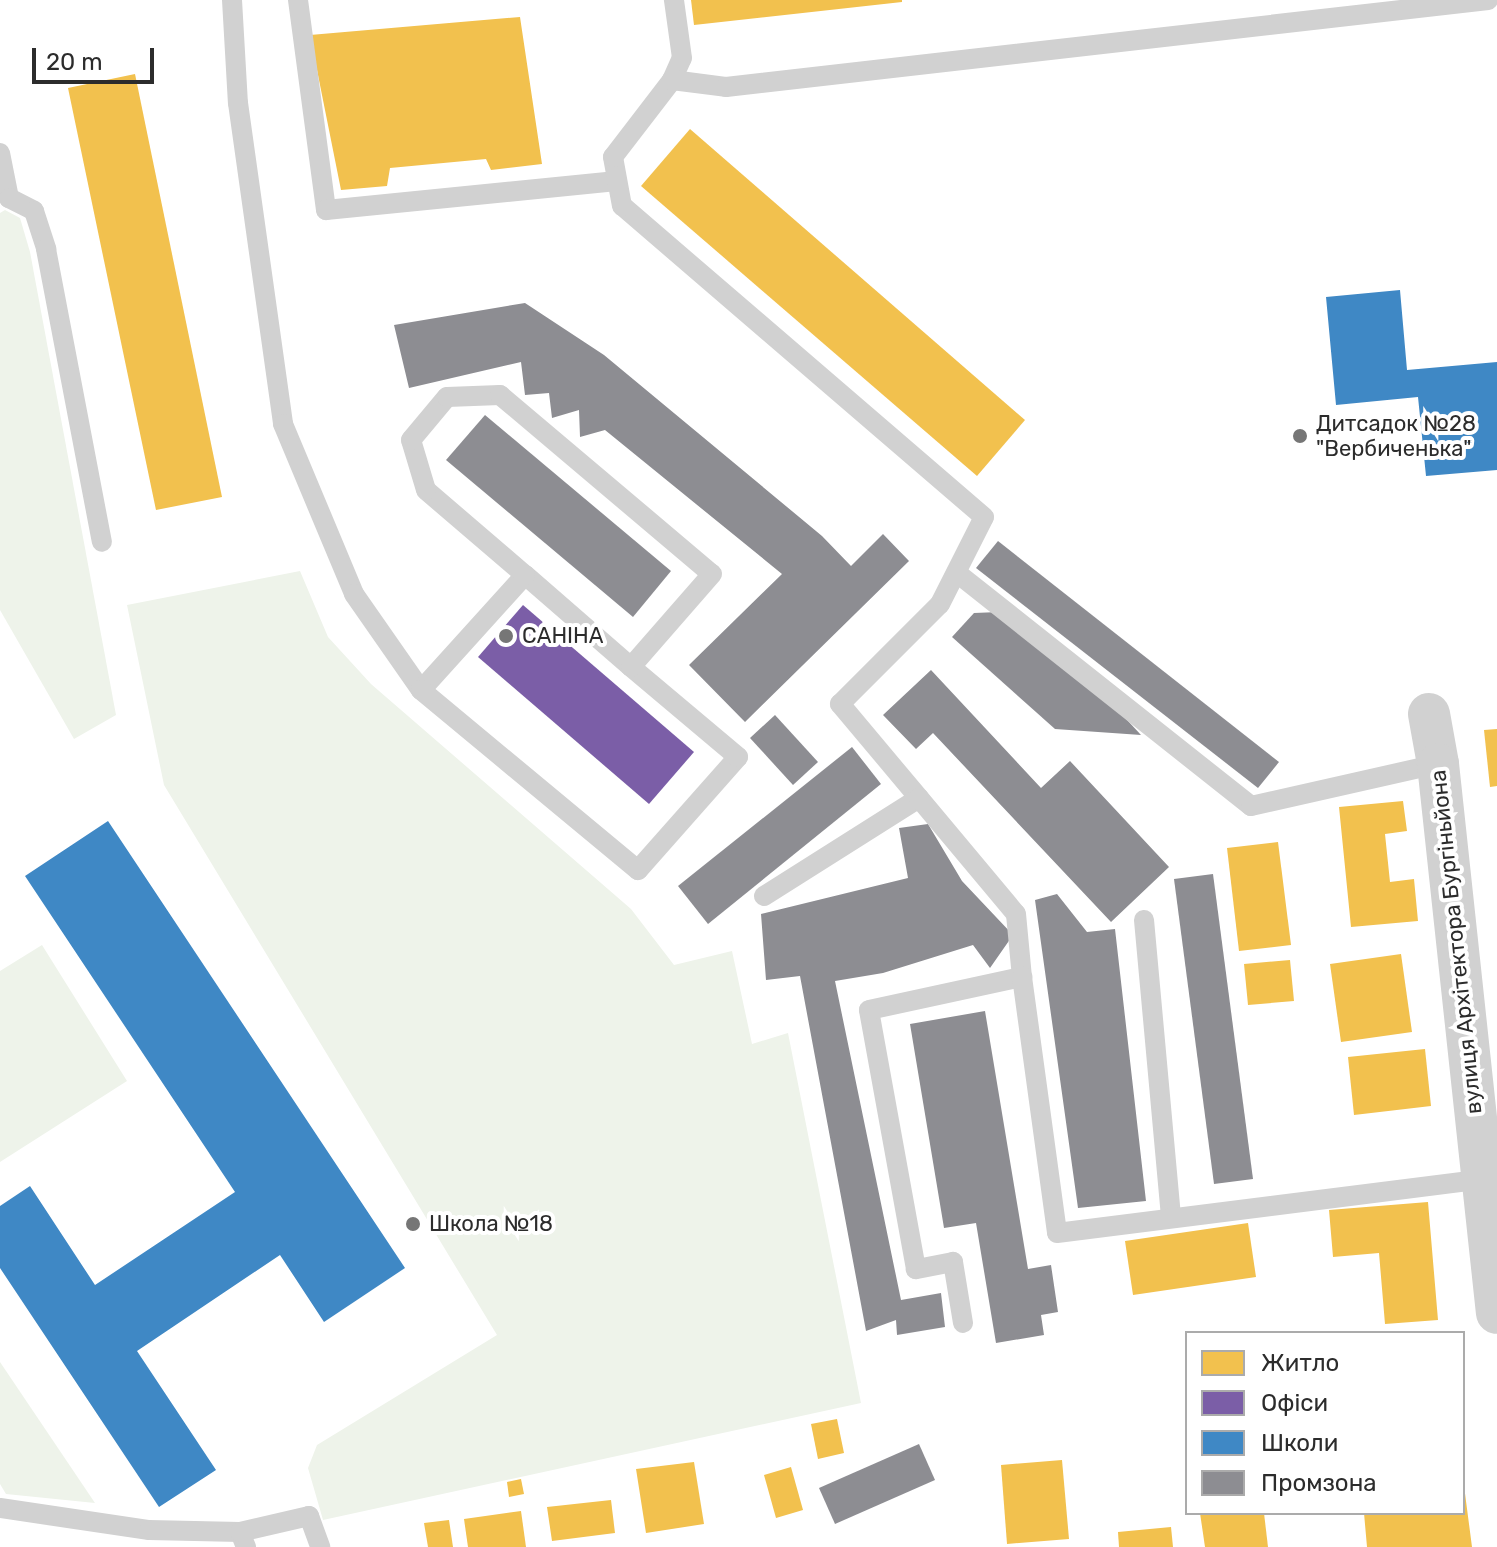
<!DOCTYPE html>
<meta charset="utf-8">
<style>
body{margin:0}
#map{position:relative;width:1497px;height:1547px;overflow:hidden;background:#fff;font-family:Rubik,sans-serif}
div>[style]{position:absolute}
.green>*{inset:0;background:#eef3ea}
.homes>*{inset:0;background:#f2c14e}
.offices>*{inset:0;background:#7b5ea7}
.schools>*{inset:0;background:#3f88c5}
.industry>*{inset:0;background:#8d8d92}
.lane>*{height:20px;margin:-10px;padding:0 10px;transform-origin:10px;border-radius:10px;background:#d1d1d1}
.street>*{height:42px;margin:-21px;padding:0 21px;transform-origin:21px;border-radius:21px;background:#d1d1d1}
.dots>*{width:22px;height:22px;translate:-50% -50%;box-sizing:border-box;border:4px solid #fff;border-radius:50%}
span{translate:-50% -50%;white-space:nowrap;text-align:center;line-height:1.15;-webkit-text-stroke:8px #fff;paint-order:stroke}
.poi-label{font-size:22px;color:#2c2c2c}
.left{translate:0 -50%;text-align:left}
.street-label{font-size:22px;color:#2c2c2c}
.legend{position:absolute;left:1185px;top:1331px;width:280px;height:184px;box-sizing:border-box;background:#fff;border:2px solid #ababab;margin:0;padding:10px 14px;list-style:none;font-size:24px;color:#2c2c2c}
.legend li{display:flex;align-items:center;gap:16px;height:40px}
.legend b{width:40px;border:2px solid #ababab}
.scale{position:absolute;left:32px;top:48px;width:122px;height:36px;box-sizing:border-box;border:4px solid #2c2c2c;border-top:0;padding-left:10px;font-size:24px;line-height:28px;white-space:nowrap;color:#2c2c2c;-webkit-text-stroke:6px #fff;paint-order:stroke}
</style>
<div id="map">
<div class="green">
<div style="clip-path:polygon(5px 210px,20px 218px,30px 252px,116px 715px,74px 739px,0 610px,0 213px)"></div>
<div style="clip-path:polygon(300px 571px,328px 637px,371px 684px,631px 909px,674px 965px,732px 951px,752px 1044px,788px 1033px,861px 1403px,323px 1520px,308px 1468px,317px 1445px,497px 1335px,164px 785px,127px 605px)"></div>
<div style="clip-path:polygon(42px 945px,127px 1081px,0 1162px,0 971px)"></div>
<div style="clip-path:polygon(0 1362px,95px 1503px,6px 1494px,0 1484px)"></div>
</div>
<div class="homes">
<div style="clip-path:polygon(691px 0,902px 0,902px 2px,694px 25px)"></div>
<div style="clip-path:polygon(520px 17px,542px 164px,491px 170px,486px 159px,390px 168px,387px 186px,341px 190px,310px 35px)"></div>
<div style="clip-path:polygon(135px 74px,222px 497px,156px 510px,68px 88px)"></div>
<div style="clip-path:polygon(690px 129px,1025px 420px,977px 476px,641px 186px)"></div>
<div style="clip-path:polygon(1497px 729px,1497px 786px,1490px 787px,1484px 730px)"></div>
<div style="clip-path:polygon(1403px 801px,1407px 831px,1385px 834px,1390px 882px,1414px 879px,1418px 921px,1351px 927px,1339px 807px)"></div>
<div style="clip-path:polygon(1278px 842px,1291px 945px,1239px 951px,1227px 848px)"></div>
<div style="clip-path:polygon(1401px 954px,1412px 1032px,1341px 1042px,1330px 964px)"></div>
<div style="clip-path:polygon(1290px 960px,1294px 1001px,1248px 1005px,1244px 964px)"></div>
<div style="clip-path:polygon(1425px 1049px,1431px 1106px,1354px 1115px,1348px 1057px)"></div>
<div style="clip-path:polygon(1428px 1202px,1438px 1320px,1385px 1324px,1379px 1253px,1333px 1257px,1329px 1210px)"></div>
<div style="clip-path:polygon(1248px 1223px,1256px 1277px,1133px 1295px,1125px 1241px)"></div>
<div style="clip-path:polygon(837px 1419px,844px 1453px,818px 1459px,811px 1424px)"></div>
<div style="clip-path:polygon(1062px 1460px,1069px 1539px,1007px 1544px,1001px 1465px)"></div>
<div style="clip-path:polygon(694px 1462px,704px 1524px,646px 1533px,636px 1469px)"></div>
<div style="clip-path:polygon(791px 1467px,803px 1510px,776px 1518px,764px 1475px)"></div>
<div style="clip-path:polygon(1463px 1478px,1472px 1547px,1367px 1547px,1364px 1513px,1463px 1513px)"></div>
<div style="clip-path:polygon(521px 1479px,524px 1494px,509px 1497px,507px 1482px)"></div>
<div style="clip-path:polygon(611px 1500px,615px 1533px,552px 1541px,547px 1507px)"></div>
<div style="clip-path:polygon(521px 1511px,526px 1547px,468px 1547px,464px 1519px)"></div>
<div style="clip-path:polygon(1200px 1513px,1264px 1513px,1268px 1547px,1205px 1547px)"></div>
<div style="clip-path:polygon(449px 1520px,453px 1547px,428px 1547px,424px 1523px)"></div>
<div style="clip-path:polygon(1171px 1527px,1173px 1547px,1119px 1547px,1118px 1532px)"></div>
</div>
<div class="offices">
<div style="clip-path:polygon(523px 605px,694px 752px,649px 804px,478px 657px)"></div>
</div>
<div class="schools">
<div style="clip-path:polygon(1400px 290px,1407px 370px,1497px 362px,1497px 470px,1426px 476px,1418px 397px,1336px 405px,1326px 297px)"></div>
<div style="clip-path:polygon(108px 821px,405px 1268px,324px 1322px,280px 1255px,137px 1351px,216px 1470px,159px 1507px,0 1268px,0 1206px,30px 1186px,95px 1285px,235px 1192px,25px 876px)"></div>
</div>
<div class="industry">
<div style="clip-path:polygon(525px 303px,604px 355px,822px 536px,851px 566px,883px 534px,909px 561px,745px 722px,689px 665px,782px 574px,605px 430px,580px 437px,579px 410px,552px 418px,549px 393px,525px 395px,521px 362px,409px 388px,394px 325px)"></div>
<div style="clip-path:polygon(485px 415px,671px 571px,633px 617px,446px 460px)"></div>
<div style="clip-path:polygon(998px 541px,1279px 762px,1258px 788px,976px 568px)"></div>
<div style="clip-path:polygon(999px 612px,1116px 708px,1141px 735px,1055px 729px,952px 637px,974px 613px)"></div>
<div style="clip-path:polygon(931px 670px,1041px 788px,1070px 761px,1169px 867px,1111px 922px,933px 733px,916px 749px,883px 715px)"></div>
<div style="clip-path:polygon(775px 715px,818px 762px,793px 785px,750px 738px)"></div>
<div style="clip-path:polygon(852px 747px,881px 784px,708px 924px,678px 886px)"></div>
<div style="clip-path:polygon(928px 824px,962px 881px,1013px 935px,990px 968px,973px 945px,883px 973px,835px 981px,901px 1300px,941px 1293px,945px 1327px,897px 1335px,896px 1320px,866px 1331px,800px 976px,766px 980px,761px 914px,908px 878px,899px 828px)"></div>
<div style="clip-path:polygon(1213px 874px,1253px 1179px,1214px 1184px,1174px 879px)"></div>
<div style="clip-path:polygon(1057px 894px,1087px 932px,1115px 929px,1146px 1201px,1078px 1208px,1035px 900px)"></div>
<div style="clip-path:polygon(985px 1011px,1028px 1269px,1051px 1265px,1058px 1312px,1041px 1315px,1044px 1335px,996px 1343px,976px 1223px,944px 1228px,910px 1024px)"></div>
<div style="clip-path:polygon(919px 1444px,935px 1480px,835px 1524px,819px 1488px)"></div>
</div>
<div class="lane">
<div style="left:232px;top:0;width:103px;rotate:86.7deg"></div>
<div style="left:238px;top:103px;width:324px;rotate:82deg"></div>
<div style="left:283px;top:424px;width:184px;rotate:67.3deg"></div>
<div style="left:354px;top:594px;width:117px;rotate:55.1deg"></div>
<div style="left:298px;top:0;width:212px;rotate:82.4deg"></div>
<div style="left:326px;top:210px;width:292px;rotate:-5.7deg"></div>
<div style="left:672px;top:80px;width:24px;rotate:-66deg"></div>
<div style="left:682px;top:58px;width:59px;rotate:-97.9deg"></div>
<div style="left:0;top:153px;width:46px;rotate:78.7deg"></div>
<div style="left:9px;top:198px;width:28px;rotate:27deg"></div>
<div style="left:34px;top:211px;width:40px;rotate:72deg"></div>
<div style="left:46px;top:249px;width:298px;rotate:79.2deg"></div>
<div style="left:957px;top:573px;width:375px;rotate:38.4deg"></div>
<div style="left:1251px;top:806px;width:192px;rotate:-12.7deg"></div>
<div style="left:525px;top:575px;width:155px;rotate:132.1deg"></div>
<div style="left:421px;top:690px;width:282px;rotate:39.7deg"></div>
<div style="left:638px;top:870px;width:151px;rotate:-48.5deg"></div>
<div style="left:738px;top:757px;width:140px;rotate:-139.9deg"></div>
<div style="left:631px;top:667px;width:140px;rotate:-139deg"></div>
<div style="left:525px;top:575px;width:130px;rotate:-139.4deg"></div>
<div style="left:426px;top:490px;width:52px;rotate:-106.7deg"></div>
<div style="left:411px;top:440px;width:56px;rotate:-50.1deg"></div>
<div style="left:447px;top:397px;width:53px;rotate:-2.2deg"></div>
<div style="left:500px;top:395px;width:277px;rotate:40.2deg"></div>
<div style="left:712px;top:574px;width:123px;rotate:131.1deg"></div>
<div style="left:919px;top:798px;width:123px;rotate:-130deg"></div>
<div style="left:840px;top:704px;width:141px;rotate:-45deg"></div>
<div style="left:940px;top:604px;width:97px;rotate:-63.2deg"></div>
<div style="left:984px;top:517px;width:477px;rotate:-139.3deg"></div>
<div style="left:622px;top:206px;width:50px;rotate:-100.4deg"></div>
<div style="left:613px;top:157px;width:97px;rotate:-52.5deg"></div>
<div style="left:672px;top:80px;width:54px;rotate:7.4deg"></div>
<div style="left:726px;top:87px;width:767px;rotate:-6.51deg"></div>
<div style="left:764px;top:896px;width:183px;rotate:-32.3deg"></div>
<div style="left:919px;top:798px;width:151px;rotate:50.1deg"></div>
<div style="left:1016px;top:914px;width:63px;rotate:84.6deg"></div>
<div style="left:1144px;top:920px;width:299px;rotate:84.8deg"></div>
<div style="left:963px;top:1323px;width:62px;rotate:-99.3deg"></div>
<div style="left:953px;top:1262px;width:38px;rotate:169deg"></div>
<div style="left:916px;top:1269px;width:263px;rotate:-100.3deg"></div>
<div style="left:869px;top:1010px;width:157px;rotate:-12.2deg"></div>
<div style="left:1022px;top:977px;width:258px;rotate:82.2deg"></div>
<div style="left:1057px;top:1233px;width:428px;rotate:-7.2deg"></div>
<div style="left:0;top:1508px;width:151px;rotate:8.4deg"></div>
<div style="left:149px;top:1530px;width:91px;rotate:1.3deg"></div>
<div style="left:246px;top:1547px;width:16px;rotate:-112deg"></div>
<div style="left:240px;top:1532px;width:71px;rotate:-13.1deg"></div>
<div style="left:309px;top:1516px;width:33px;rotate:70deg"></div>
</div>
<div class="street">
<div style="left:1429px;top:714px;width:51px;rotate:79.8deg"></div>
<div style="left:1438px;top:764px;width:552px;rotate:83.87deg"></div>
</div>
<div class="dots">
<div style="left:1300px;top:436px;background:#767676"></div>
<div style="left:506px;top:636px;background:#767676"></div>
<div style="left:413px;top:1224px;background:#767676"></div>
</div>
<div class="poi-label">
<span class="left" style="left:1316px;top:436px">Дитсадок №28<br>"Вербиченька"</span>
<span class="left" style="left:522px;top:636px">САНІНА</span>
<span class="left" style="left:429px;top:1224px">Школа №18</span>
</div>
<div class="street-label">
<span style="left:1456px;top:942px;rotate:-96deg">вулиця Архітектора Бургіньйона</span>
</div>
<ul class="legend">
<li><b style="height:22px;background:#f2c14e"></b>Житло</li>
<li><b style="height:22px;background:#7b5ea7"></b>Офіси</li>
<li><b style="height:22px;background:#3f88c5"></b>Школи</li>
<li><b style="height:22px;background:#8d8d92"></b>Промзона</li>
</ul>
<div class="scale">20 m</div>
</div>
